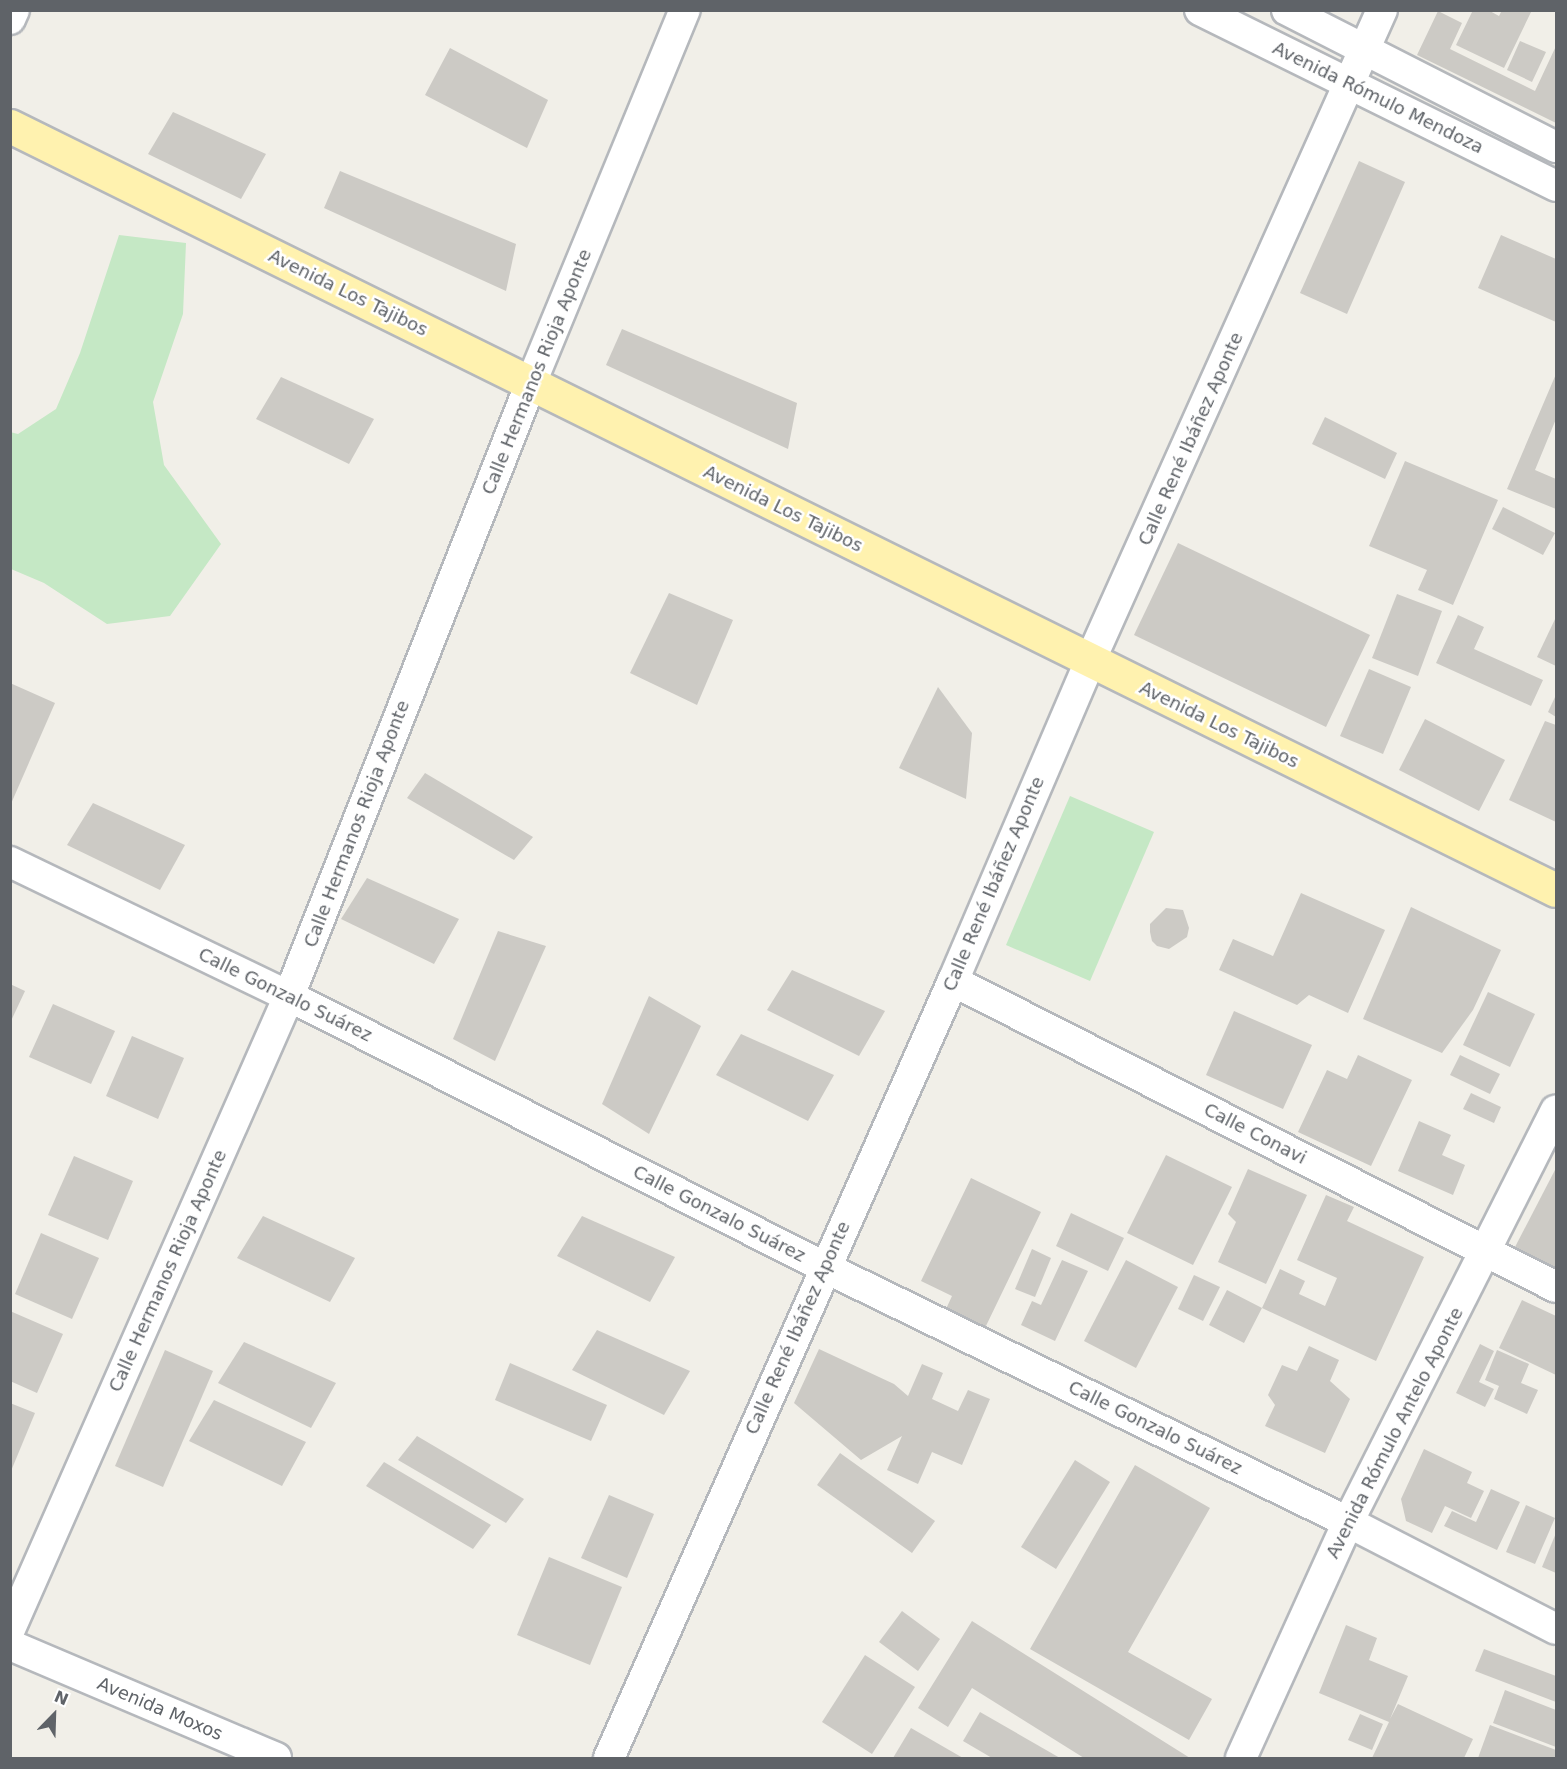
<!DOCTYPE html>
<meta charset="utf-8">
<style>
body{margin:0}
#map{position:relative;width:1567px;height:1769px;overflow:hidden;background:#f1efe8;font-family:"DejaVu Sans",sans-serif}
div>[style]{position:absolute}
.green>*{inset:0;background:#c5e8c5}
.building>*{inset:0;background:#cccac5}
.roads{filter:drop-shadow(2px 0 #b5b8bc) drop-shadow(-2px 0 #b5b8bc) drop-shadow(0 2px #b5b8bc) drop-shadow(0 -2px #b5b8bc)}
.street>*{height:30px;margin:-15px;padding:0 15px;transform-origin:15px;border-radius:15px;background:#fff}
.primary>*{height:33px;margin:-16.5px;padding:0 16.5px;transform-origin:16.5px;border-radius:16.5px;background:#fff2af}
span{translate:-50% -50%;white-space:nowrap;text-align:center;line-height:1.15;-webkit-text-stroke:5px #fff;paint-order:stroke}
.street-label{font-size:18px;color:#5f6368}
.frame{position:absolute;inset:0;border:12px solid #5f6368;pointer-events:none}
.north{position:absolute;left:24px;top:1685px;width:60px;height:60px;-webkit-text-stroke:4px #fff;paint-order:stroke;rotate:23deg;font-size:16px;font-weight:700;line-height:24px;text-align:center;color:#5f6368}
.north::after{content:'';display:block;margin:auto;width:21px;height:27px;background:#5f6368;clip-path:polygon(50% 0,100% 100%,50% 72%,0 100%)}
</style>
<div id="map">
<div class="green">
<div style="clip-path:polygon(119px 235px,186px 243px,183px 314px,153px 402px,164px 465px,221px 544px,170px 616px,107px 624px,44px 583px,11px 569px,10px 432px,18px 434px,56px 409px,80px 353px)"></div>
<div style="clip-path:polygon(1070px 796px,1154px 832px,1090px 981px,1006px 945px)"></div>
</div>
<div class="building">
<div style="clip-path:polygon(1473px 10px,1488px 10px,1499px 16px,1502px 10px,1532px 10px,1504px 68px,1456px 45px)"></div>
<div style="clip-path:polygon(1438px 11px,1462px 23px,1450px 49px,1535px 91px,1556px 46px,1556px 123px,1417px 55px)"></div>
<div style="clip-path:polygon(1520px 41px,1546px 52px,1532px 82px,1507px 70px)"></div>
<div style="clip-path:polygon(450px 48px,548px 100px,527px 148px,425px 95px)"></div>
<div style="clip-path:polygon(173px 112px,266px 154px,241px 199px,148px 154px)"></div>
<div style="clip-path:polygon(1359px 161px,1405px 182px,1347px 314px,1300px 293px)"></div>
<div style="clip-path:polygon(340px 171px,516px 244px,506px 291px,324px 208px)"></div>
<div style="clip-path:polygon(1501px 235px,1556px 259px,1556px 322px,1478px 288px)"></div>
<div style="clip-path:polygon(622px 329px,797px 403px,788px 449px,606px 365px)"></div>
<div style="clip-path:polygon(1556px 374px,1556px 419px,1535px 470px,1556px 479px,1556px 509px,1507px 489px)"></div>
<div style="clip-path:polygon(281px 377px,374px 419px,349px 464px,256px 419px)"></div>
<div style="clip-path:polygon(1325px 417px,1397px 453px,1385px 479px,1312px 444px)"></div>
<div style="clip-path:polygon(1405px 461px,1498px 500px,1453px 605px,1418px 590px,1427px 570px,1369px 546px)"></div>
<div style="clip-path:polygon(1503px 507px,1555px 533px,1543px 555px,1492px 529px)"></div>
<div style="clip-path:polygon(1178px 543px,1370px 635px,1326px 727px,1134px 635px)"></div>
<div style="clip-path:polygon(669px 593px,733px 620px,697px 705px,630px 673px)"></div>
<div style="clip-path:polygon(1397px 594px,1442px 611px,1418px 676px,1372px 658px)"></div>
<div style="clip-path:polygon(1458px 615px,1484px 627px,1474px 649px,1543px 680px,1531px 706px,1436px 663px)"></div>
<div style="clip-path:polygon(1556px 617px,1556px 666px,1537px 657px)"></div>
<div style="clip-path:polygon(1369px 669px,1411px 687px,1383px 754px,1340px 736px)"></div>
<div style="clip-path:polygon(10px 683px,55px 703px,10px 806px)"></div>
<div style="clip-path:polygon(938px 687px,972px 733px,966px 799px,899px 768px)"></div>
<div style="clip-path:polygon(1556px 695px,1556px 717px,1548px 712px)"></div>
<div style="clip-path:polygon(1425px 719px,1505px 760px,1479px 811px,1399px 770px)"></div>
<div style="clip-path:polygon(1545px 721px,1556px 725px,1556px 822px,1509px 800px)"></div>
<div style="clip-path:polygon(425px 773px,533px 837px,514px 860px,407px 798px)"></div>
<div style="clip-path:polygon(93px 803px,185px 845px,160px 890px,67px 845px)"></div>
<div style="clip-path:polygon(367px 878px,459px 919px,434px 964px,341px 919px)"></div>
<div style="clip-path:polygon(1301px 893px,1385px 930px,1348px 1013px,1309px 995px,1297px 1005px,1219px 970px,1233px 939px,1273px 956px)"></div>
<div style="clip-path:polygon(1411px 907px,1501px 950px,1473px 1010px,1442px 1053px,1363px 1019px)"></div>
<div style="clip-path:polygon(1166px 908px,1183px 910px,1189px 928px,1187px 937px,1169px 949px,1157px 946px,1152px 941px,1150px 932px,1150px 924px)"></div>
<div style="clip-path:polygon(498px 931px,546px 946px,495px 1061px,453px 1039px)"></div>
<div style="clip-path:polygon(792px 970px,885px 1011px,859px 1056px,767px 1010px)"></div>
<div style="clip-path:polygon(10px 984px,25px 991px,10px 1023px)"></div>
<div style="clip-path:polygon(1488px 992px,1535px 1014px,1510px 1067px,1463px 1045px)"></div>
<div style="clip-path:polygon(649px 996px,701px 1026px,649px 1134px,602px 1104px)"></div>
<div style="clip-path:polygon(53px 1004px,115px 1031px,91px 1084px,29px 1057px)"></div>
<div style="clip-path:polygon(1234px 1011px,1312px 1045px,1283px 1109px,1206px 1075px)"></div>
<div style="clip-path:polygon(741px 1034px,834px 1075px,808px 1121px,716px 1075px)"></div>
<div style="clip-path:polygon(132px 1036px,184px 1058px,158px 1119px,106px 1096px)"></div>
<div style="clip-path:polygon(1358px 1055px,1412px 1080px,1371px 1166px,1298px 1132px,1327px 1070px,1347px 1079px)"></div>
<div style="clip-path:polygon(1460px 1055px,1500px 1074px,1490px 1094px,1450px 1075px)"></div>
<div style="clip-path:polygon(1471px 1093px,1501px 1107px,1494px 1123px,1463px 1109px)"></div>
<div style="clip-path:polygon(1419px 1121px,1451px 1135px,1442px 1155px,1465px 1165px,1453px 1195px,1398px 1171px)"></div>
<div style="clip-path:polygon(1166px 1155px,1232px 1187px,1193px 1265px,1127px 1233px)"></div>
<div style="clip-path:polygon(74px 1156px,133px 1181px,108px 1240px,48px 1215px)"></div>
<div style="clip-path:polygon(1556px 1168px,1556px 1268px,1515px 1247px)"></div>
<div style="clip-path:polygon(1248px 1169px,1307px 1195px,1266px 1284px,1218px 1262px,1236px 1222px,1228px 1214px)"></div>
<div style="clip-path:polygon(971px 1178px,1041px 1212px,985px 1328px,946px 1309px,952px 1296px,921px 1281px)"></div>
<div style="clip-path:polygon(1326px 1195px,1354px 1207px,1347px 1221px,1424px 1257px,1376px 1361px,1262px 1308px,1244px 1343px,1209px 1325px,1227px 1290px,1262px 1308px,1280px 1269px,1305px 1281px,1299px 1294px,1325px 1306px,1337px 1278px,1297px 1260px)"></div>
<div style="clip-path:polygon(1071px 1213px,1124px 1238px,1108px 1271px,1056px 1246px)"></div>
<div style="clip-path:polygon(263px 1216px,355px 1258px,330px 1302px,237px 1258px)"></div>
<div style="clip-path:polygon(582px 1216px,675px 1257px,650px 1302px,557px 1256px)"></div>
<div style="clip-path:polygon(41px 1233px,99px 1258px,72px 1319px,15px 1294px)"></div>
<div style="clip-path:polygon(1032px 1249px,1051px 1258px,1035px 1297px,1015px 1289px)"></div>
<div style="clip-path:polygon(1062px 1260px,1088px 1271px,1055px 1341px,1021px 1325px,1032px 1301px,1041px 1305px)"></div>
<div style="clip-path:polygon(1126px 1260px,1178px 1287px,1136px 1368px,1084px 1341px)"></div>
<div style="clip-path:polygon(1194px 1275px,1220px 1287px,1203px 1321px,1178px 1309px)"></div>
<div style="clip-path:polygon(1522px 1300px,1556px 1316px,1556px 1375px,1499px 1348px)"></div>
<div style="clip-path:polygon(10px 1311px,63px 1334px,37px 1393px,10px 1381px)"></div>
<div style="clip-path:polygon(597px 1330px,690px 1371px,664px 1415px,572px 1370px)"></div>
<div style="clip-path:polygon(244px 1342px,336px 1383px,311px 1428px,218px 1383px)"></div>
<div style="clip-path:polygon(1480px 1344px,1494px 1351px,1479px 1382px,1494px 1389px,1485px 1407px,1456px 1393px)"></div>
<div style="clip-path:polygon(1309px 1346px,1339px 1360px,1330px 1381px,1350px 1399px,1325px 1453px,1265px 1426px,1275px 1405px,1268px 1395px,1282px 1365px,1297px 1371px)"></div>
<div style="clip-path:polygon(819px 1349px,894px 1384px,908px 1396px,922px 1364px,943px 1373px,932px 1399px,958px 1411px,968px 1390px,990px 1399px,962px 1465px,932px 1452px,918px 1484px,887px 1470px,902px 1436px,861px 1460px,794px 1403px)"></div>
<div style="clip-path:polygon(165px 1350px,213px 1371px,163px 1487px,115px 1466px)"></div>
<div style="clip-path:polygon(1497px 1350px,1529px 1364px,1521px 1383px,1538px 1390px,1527px 1414px,1494px 1399px,1499px 1386px,1485px 1380px)"></div>
<div style="clip-path:polygon(510px 1363px,607px 1405px,591px 1441px,495px 1400px)"></div>
<div style="clip-path:polygon(214px 1400px,306px 1442px,282px 1486px,189px 1441px)"></div>
<div style="clip-path:polygon(10px 1403px,35px 1413px,11px 1471px,10px 1471px)"></div>
<div style="clip-path:polygon(417px 1436px,524px 1499px,506px 1523px,398px 1460px)"></div>
<div style="clip-path:polygon(1424px 1449px,1472px 1472px,1467px 1483px,1484px 1491px,1471px 1518px,1445px 1506px,1432px 1533px,1406px 1521px,1401px 1499px)"></div>
<div style="clip-path:polygon(840px 1453px,935px 1521px,912px 1553px,817px 1485px)"></div>
<div style="clip-path:polygon(1075px 1460px,1110px 1482px,1056px 1569px,1021px 1547px)"></div>
<div style="clip-path:polygon(384px 1462px,491px 1525px,473px 1549px,366px 1486px)"></div>
<div style="clip-path:polygon(1135px 1465px,1210px 1508px,1128px 1652px,1212px 1699px,1189px 1740px,1030px 1649px)"></div>
<div style="clip-path:polygon(1491px 1489px,1520px 1502px,1497px 1550px,1444px 1526px,1452px 1511px,1476px 1522px)"></div>
<div style="clip-path:polygon(609px 1495px,654px 1514px,627px 1578px,581px 1558px)"></div>
<div style="clip-path:polygon(1526px 1505px,1555px 1518px,1535px 1564px,1506px 1552px)"></div>
<div style="clip-path:polygon(1556px 1533px,1556px 1573px,1542px 1567px)"></div>
<div style="clip-path:polygon(549px 1557px,622px 1587px,590px 1665px,517px 1635px)"></div>
<div style="clip-path:polygon(902px 1611px,940px 1639px,918px 1671px,879px 1642px)"></div>
<div style="clip-path:polygon(972px 1621px,1190px 1758px,1084px 1758px,972px 1688px,948px 1727px,918px 1708px)"></div>
<div style="clip-path:polygon(1346px 1625px,1377px 1638px,1369px 1660px,1408px 1676px,1390px 1719px,1398px 1704px,1473px 1739px,1464px 1758px,1372px 1758px,1389px 1722px,1319px 1693px)"></div>
<div style="clip-path:polygon(1484px 1649px,1556px 1676px,1556px 1702px,1475px 1671px)"></div>
<div style="clip-path:polygon(865px 1655px,915px 1687px,872px 1754px,822px 1722px)"></div>
<div style="clip-path:polygon(1505px 1690px,1556px 1710px,1556px 1747px,1493px 1723px)"></div>
<div style="clip-path:polygon(980px 1712px,1060px 1758px,992px 1758px,963px 1741px)"></div>
<div style="clip-path:polygon(1360px 1714px,1383px 1724px,1372px 1750px,1348px 1740px)"></div>
<div style="clip-path:polygon(1490px 1725px,1556px 1750px,1556px 1758px,1478px 1758px)"></div>
<div style="clip-path:polygon(911px 1728px,963px 1758px,893px 1758px)"></div>
</div>
<div class="roads">
<div class="street">
<div style="left:1200px;top:10px;width:397px;rotate:26.3deg"></div>
<div style="left:1287px;top:10px;width:302px;rotate:27deg"></div>
<div style="left:10px;top:19px;width:10px;rotate:-66deg"></div>
<div style="left:10px;top:862px;width:310px;rotate:25.7deg"></div>
<div style="left:289px;top:996px;width:600px;rotate:26.86deg"></div>
<div style="left:824px;top:1267px;width:583px;rotate:25.95deg"></div>
<div style="left:1348px;top:1522px;width:234px;rotate:27.2deg"></div>
<div style="left:953px;top:981px;width:676px;rotate:26.91deg"></div>
<div style="left:10px;top:1629px;width:692px;rotate:-66.21deg"></div>
<div style="left:289px;top:996px;width:659px;rotate:-68.46deg"></div>
<div style="left:531px;top:383px;width:404px;rotate:-67.6deg"></div>
<div style="left:10px;top:1645px;width:289px;rotate:23deg"></div>
<div style="left:609px;top:1758px;width:850px;rotate:-66.12deg"></div>
<div style="left:953px;top:981px;width:348px;rotate:-66.8deg"></div>
<div style="left:1090px;top:661px;width:713px;rotate:-65.84deg"></div>
<div style="left:1241px;top:1758px;width:259px;rotate:-65.6deg"></div>
<div style="left:1348px;top:1522px;width:461px;rotate:-63.2deg"></div>
</div>
<div class="primary">
<div style="left:10px;top:126px;width:1724px;rotate:26.3deg"></div>
</div>
</div>
<div class="street-label">
<span style="left:1378px;top:98px;rotate:26deg">Avenida Rómulo Mendoza</span>
<span style="left:348px;top:293px;rotate:26deg">Avenida Los Tajibos</span>
<span style="left:537px;top:372px;rotate:-68deg">Calle Hermanos Rioja Aponte</span>
<span style="left:1191px;top:439px;rotate:-66deg">Calle René Ibáñez Aponte</span>
<span style="left:783px;top:509px;rotate:26deg">Avenida Los Tajibos</span>
<span style="left:1219px;top:725px;rotate:26deg">Avenida Los Tajibos</span>
<span style="left:357px;top:824px;rotate:-69deg">Calle Hermanos Rioja Aponte</span>
<span style="left:994px;top:884px;rotate:-67deg">Calle René Ibáñez Aponte</span>
<span style="left:285px;top:995px;rotate:26deg">Calle Gonzalo Suárez</span>
<span style="left:1255px;top:1134px;rotate:27deg">Calle Conavi</span>
<span style="left:719px;top:1214px;rotate:27deg">Calle Gonzalo Suárez</span>
<span style="left:168px;top:1271px;rotate:-66deg">Calle Hermanos Rioja Aponte</span>
<span style="left:798px;top:1328px;rotate:-66deg">Calle René Ibáñez Aponte</span>
<span style="left:1155px;top:1428px;rotate:26deg">Calle Gonzalo Suárez</span>
<span style="left:1395px;top:1433px;rotate:-63deg">Avenida Rómulo Antelo Aponte</span>
<span style="left:160px;top:1709px;rotate:23deg">Avenida Moxos</span>
</div>
<div class="frame"></div>
<div class="north">N</div>
</div>
